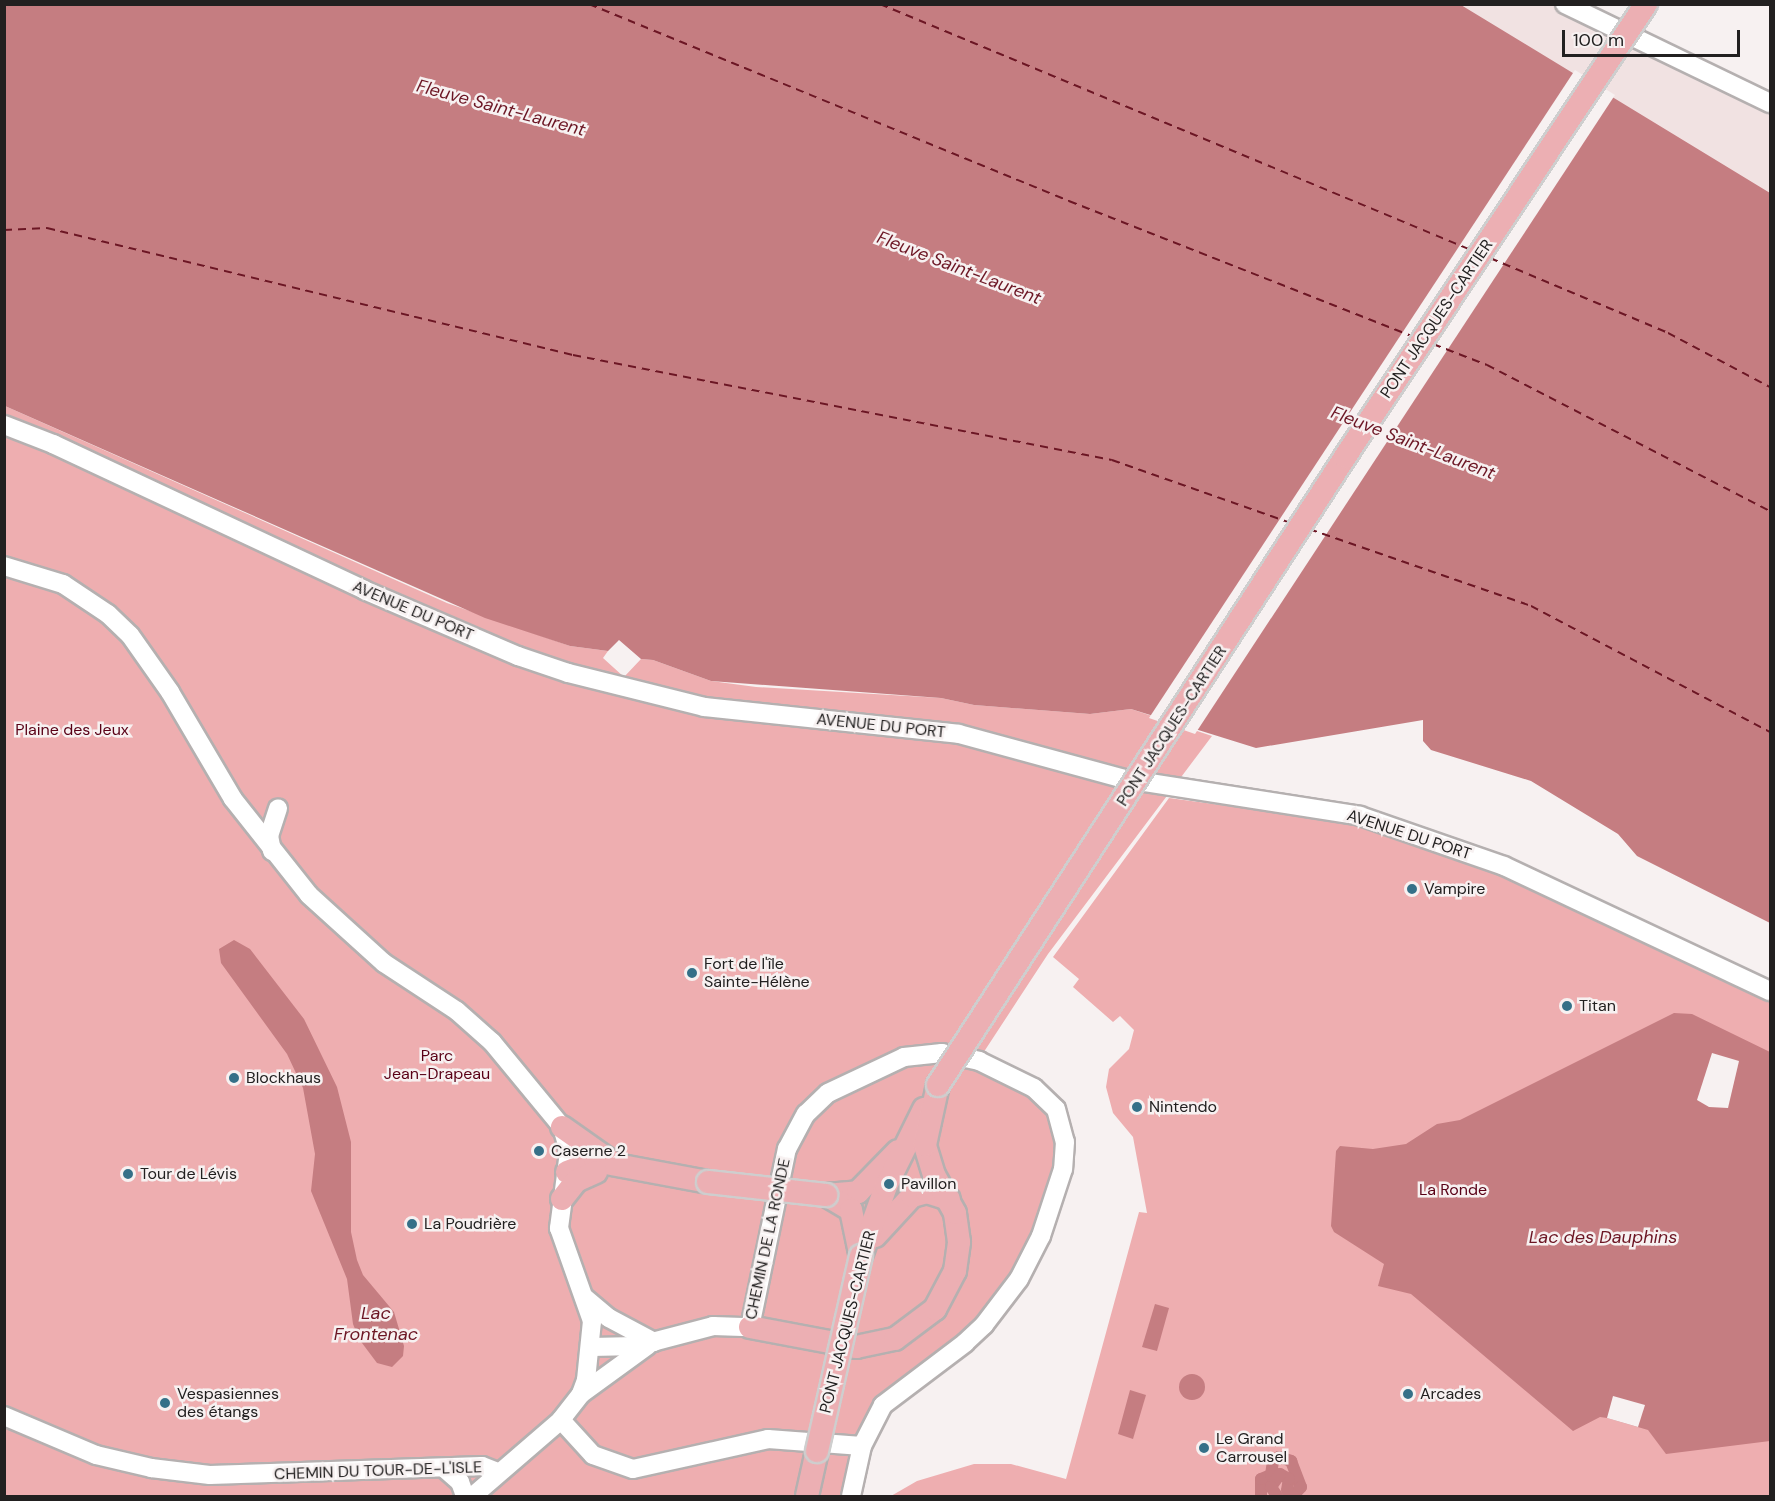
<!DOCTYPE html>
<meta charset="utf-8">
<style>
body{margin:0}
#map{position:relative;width:1775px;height:1501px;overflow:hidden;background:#f7f1f1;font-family:"DM Sans",sans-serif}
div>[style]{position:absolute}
.built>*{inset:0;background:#f1e2e2}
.green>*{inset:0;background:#eeaeb0}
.water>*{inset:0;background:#c57d81}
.round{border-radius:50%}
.pier>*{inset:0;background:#f7f1f1}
.canal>*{height:12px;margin:-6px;padding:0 6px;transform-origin:6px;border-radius:6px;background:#c57d81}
.ferry>*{height:1.5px;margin-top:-0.75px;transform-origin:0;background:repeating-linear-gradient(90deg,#6c1624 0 8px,transparent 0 14px)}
.roads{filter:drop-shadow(2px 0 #b5b0b0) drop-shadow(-2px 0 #b5b0b0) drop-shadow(0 2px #b5b0b0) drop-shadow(0 -2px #b5b0b0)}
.minor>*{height:18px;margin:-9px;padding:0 9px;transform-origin:9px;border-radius:9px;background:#fff}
.major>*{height:22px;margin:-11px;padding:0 11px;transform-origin:11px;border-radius:11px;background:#ecafb3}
.bridges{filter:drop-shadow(2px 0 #cecece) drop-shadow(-2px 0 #cecece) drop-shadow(0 2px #cecece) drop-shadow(0 -2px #cecece)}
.major-bridge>*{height:22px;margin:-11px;padding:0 11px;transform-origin:11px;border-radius:11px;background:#ecafb3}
.dots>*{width:16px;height:16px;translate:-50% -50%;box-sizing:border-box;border:3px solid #f7f1f1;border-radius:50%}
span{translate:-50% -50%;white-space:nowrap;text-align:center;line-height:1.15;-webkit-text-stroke:5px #f7f1f1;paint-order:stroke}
.street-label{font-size:16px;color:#222020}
.park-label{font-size:16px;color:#590016}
.poi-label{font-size:16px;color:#222020}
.left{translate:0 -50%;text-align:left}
.water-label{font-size:18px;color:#6c1624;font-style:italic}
.frame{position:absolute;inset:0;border:6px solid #222020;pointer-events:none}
.scale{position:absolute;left:1562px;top:30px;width:178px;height:27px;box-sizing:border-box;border:3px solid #222020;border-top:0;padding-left:8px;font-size:18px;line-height:21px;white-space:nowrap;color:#222020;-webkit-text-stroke:4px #f7f1f1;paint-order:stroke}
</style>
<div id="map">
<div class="built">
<div style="clip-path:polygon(1457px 5px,1582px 5px,1770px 96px,1770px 199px)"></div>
</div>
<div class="green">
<div style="clip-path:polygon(5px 406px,447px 603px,570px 646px,608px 651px,603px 658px,624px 677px,641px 659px,653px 660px,711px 681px,756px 687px,941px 698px,974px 705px,1090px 714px,1131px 709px,1212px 736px,1048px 954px,974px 1067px,1035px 1099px,1053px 1126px,1057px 1144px,1056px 1165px,1042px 1213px,1019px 1264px,982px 1316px,961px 1337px,877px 1400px,866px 1415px,858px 1434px,847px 1480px,853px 1496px,5px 1496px)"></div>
<div style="clip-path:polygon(1169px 798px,1360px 824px,1500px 873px,1770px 1001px,1770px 1496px,891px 1496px,917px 1481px,974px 1464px,1011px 1464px,1066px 1479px,1139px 1212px,1147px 1213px,1133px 1137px,1113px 1113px,1106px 1087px,1109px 1069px,1129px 1049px,1134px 1030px,1120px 1016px,1113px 1022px,1073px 987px,1079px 979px,1053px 957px)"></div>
</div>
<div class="water">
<div style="clip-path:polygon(4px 5px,1461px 5px,1770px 193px,1770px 923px,1637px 856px,1618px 834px,1531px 781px,1431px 750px,1423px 741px,1423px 720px,1256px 748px,1131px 709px,1090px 714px,974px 705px,941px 698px,711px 681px,653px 660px,641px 659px,619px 640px,608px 651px,570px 646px,485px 618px,5px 406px)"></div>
<div style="clip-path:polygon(234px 940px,250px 949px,304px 1019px,337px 1087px,351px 1142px,351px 1232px,357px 1260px,363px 1275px,394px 1312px,404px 1346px,403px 1356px,392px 1367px,377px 1363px,359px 1339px,353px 1324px,347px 1279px,311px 1191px,315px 1154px,303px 1088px,287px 1054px,221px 963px,219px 949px)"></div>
<div style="clip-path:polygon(1674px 1013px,1692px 1014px,1770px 1052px,1770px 1441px,1666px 1454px,1648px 1430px,1607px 1418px,1600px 1417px,1573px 1431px,1411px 1294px,1378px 1286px,1384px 1264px,1334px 1232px,1331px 1226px,1336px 1151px,1340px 1146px,1373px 1149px,1406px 1144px,1437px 1124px,1460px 1120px)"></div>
<div style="clip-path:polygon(1155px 1304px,1169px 1308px,1157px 1351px,1142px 1347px)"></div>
<div class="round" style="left:1179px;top:1374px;width:26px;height:26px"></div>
<div style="clip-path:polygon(1130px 1390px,1146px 1395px,1133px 1439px,1118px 1434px)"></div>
</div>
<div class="pier">
<div style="clip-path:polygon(1575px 70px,1615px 95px,1195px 734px,1149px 718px)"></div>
<div style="clip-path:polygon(1712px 1053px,1739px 1061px,1728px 1108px,1709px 1107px,1697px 1100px)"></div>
<div style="clip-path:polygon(1613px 1396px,1645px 1405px,1638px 1427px,1607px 1418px)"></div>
</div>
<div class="canal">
<div style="left:1261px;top:1496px;width:17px;rotate:-90deg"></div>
<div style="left:1261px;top:1479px;width:11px;rotate:-22deg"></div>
<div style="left:1271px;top:1475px;width:14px;rotate:-82deg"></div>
<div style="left:1273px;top:1461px;width:7px;rotate:-34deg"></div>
<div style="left:1279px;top:1457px;width:13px;rotate:18deg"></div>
<div style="left:1291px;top:1461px;width:28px;rotate:69deg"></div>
<div style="left:1301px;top:1487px;width:12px;rotate:132deg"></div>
<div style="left:1293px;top:1496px;width:8px;rotate:-135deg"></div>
<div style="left:1287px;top:1490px;width:11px;rotate:-80deg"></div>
<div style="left:1289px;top:1479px;width:10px;rotate:-151deg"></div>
<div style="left:1280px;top:1474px;width:16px;rotate:125deg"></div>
<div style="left:1271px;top:1487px;width:11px;rotate:56deg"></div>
</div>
<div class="ferry">
<div style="left:589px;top:4px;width:519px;rotate:22.31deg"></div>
<div style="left:1069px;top:201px;width:369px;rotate:21.5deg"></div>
<div style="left:880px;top:4px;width:638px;rotate:22.59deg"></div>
<div style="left:4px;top:230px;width:43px;rotate:-2.7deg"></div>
<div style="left:47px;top:228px;width:541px;rotate:13.57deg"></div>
<div style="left:573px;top:355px;width:549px;rotate:11.02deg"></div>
<div style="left:1112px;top:460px;width:190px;rotate:19.4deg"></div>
<div style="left:1490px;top:258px;width:193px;rotate:22.8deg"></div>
<div style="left:1668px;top:333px;width:115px;rotate:27.9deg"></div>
<div style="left:1433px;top:344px;width:58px;rotate:21.3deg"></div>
<div style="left:1487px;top:365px;width:318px;rotate:27.3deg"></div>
<div style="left:1309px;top:529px;width:235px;rotate:19.1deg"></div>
<div style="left:1531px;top:606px;width:270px;rotate:27.8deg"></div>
</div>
<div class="roads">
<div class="minor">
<div style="left:1565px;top:4px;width:228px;rotate:25.8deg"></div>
<div style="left:4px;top:425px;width:53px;rotate:21.2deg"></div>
<div style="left:53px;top:444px;width:344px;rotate:25.1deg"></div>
<div style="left:364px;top:590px;width:168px;rotate:23.2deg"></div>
<div style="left:518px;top:656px;width:53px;rotate:18.8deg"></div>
<div style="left:568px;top:673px;width:140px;rotate:14deg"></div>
<div style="left:704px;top:707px;width:256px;rotate:6deg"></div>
<div style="left:959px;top:734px;width:172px;rotate:15.2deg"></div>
<div style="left:1125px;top:779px;width:238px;rotate:8.9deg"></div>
<div style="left:1360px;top:816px;width:152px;rotate:19.1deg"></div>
<div style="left:1504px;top:866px;width:294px;rotate:25.2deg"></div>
<div style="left:4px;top:566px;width:62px;rotate:17deg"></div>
<div style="left:63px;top:584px;width:54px;rotate:33.7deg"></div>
<div style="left:108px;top:614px;width:30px;rotate:44deg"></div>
<div style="left:130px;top:635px;width:70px;rotate:54.9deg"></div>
<div style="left:170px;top:692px;width:124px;rotate:59.5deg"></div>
<div style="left:233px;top:799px;width:122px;rotate:51.6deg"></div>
<div style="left:309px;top:895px;width:101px;rotate:42.2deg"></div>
<div style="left:384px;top:963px;width:87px;rotate:33.3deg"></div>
<div style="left:457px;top:1011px;width:47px;rotate:41.5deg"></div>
<div style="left:492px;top:1042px;width:110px;rotate:50.5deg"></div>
<div style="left:562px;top:1127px;width:26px;rotate:74deg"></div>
<div style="left:569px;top:1152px;width:77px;rotate:97.5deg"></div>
<div style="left:559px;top:1228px;width:99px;rotate:70.5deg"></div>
<div style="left:592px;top:1321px;width:59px;rotate:95.8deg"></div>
<div style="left:586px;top:1380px;width:15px;rotate:110deg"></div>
<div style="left:581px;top:1394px;width:33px;rotate:128deg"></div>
<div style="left:561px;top:1420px;width:116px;rotate:139.2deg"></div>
<div style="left:272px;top:851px;width:15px;rotate:-101deg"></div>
<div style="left:269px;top:836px;width:29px;rotate:-72deg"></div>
<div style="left:585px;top:1298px;width:31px;rotate:40deg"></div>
<div style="left:609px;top:1318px;width:51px;rotate:28.1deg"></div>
<div style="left:591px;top:1347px;width:46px;rotate:-1.2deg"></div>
<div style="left:637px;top:1346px;width:79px;rotate:-14.7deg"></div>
<div style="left:713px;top:1326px;width:37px;rotate:2deg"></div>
<div style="left:750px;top:1327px;width:182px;rotate:-78.3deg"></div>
<div style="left:787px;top:1149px;width:40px;rotate:-62deg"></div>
<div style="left:806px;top:1114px;width:30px;rotate:-44deg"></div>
<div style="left:828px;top:1093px;width:84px;rotate:-25.3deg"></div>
<div style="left:904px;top:1057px;width:38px;rotate:-6deg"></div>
<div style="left:942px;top:1053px;width:38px;rotate:12deg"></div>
<div style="left:979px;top:1061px;width:61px;rotate:26.1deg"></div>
<div style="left:1034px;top:1088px;width:30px;rotate:44deg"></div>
<div style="left:1056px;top:1109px;width:34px;rotate:75deg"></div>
<div style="left:1065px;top:1142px;width:27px;rotate:94deg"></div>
<div style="left:1063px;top:1169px;width:71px;rotate:108.2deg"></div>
<div style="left:1041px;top:1236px;width:48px;rotate:117.1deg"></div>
<div style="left:1019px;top:1279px;width:58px;rotate:127.3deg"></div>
<div style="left:984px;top:1325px;width:26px;rotate:137deg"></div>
<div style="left:965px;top:1343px;width:103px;rotate:142.9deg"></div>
<div style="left:883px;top:1405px;width:46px;rotate:117.1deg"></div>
<div style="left:862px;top:1446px;width:51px;rotate:102.4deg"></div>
<div style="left:581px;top:1394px;width:82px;rotate:-36deg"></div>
<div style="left:4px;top:1416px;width:100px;rotate:23deg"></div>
<div style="left:96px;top:1455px;width:57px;rotate:13.3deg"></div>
<div style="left:151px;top:1468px;width:59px;rotate:6.8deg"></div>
<div style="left:210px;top:1475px;width:272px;rotate:-1.9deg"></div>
<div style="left:482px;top:1466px;width:17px;rotate:21deg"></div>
<div style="left:561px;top:1420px;width:47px;rotate:47.6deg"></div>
<div style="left:593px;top:1455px;width:42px;rotate:19.3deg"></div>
<div style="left:633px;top:1469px;width:138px;rotate:-12.5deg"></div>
<div style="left:768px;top:1439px;width:94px;rotate:4.3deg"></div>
<div style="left:445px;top:1469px;width:20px;rotate:41deg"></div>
<div style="left:460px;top:1482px;width:15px;rotate:70deg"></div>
</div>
<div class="major">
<div style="left:562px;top:1127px;width:62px;rotate:35.2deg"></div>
<div style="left:567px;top:1172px;width:30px;rotate:-21deg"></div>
<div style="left:595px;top:1161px;width:115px;rotate:10.5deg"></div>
<div style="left:826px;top:1195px;width:32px;rotate:-5deg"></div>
<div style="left:858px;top:1192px;width:57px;rotate:-45.7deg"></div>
<div style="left:826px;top:1195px;width:29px;rotate:31deg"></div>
<div style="left:851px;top:1210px;width:44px;rotate:78.2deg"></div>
<div style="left:562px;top:1199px;width:23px;rotate:-52deg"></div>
<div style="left:576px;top:1181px;width:22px;rotate:-24deg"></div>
<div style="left:875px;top:1236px;width:54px;rotate:-47.2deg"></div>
<div style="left:912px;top:1196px;width:16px;rotate:-15deg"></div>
<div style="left:927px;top:1192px;width:23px;rotate:18deg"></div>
<div style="left:861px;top:1256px;width:74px;rotate:-70.3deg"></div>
<div style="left:886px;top:1186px;width:86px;rotate:-63.7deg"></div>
<div style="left:750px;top:1327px;width:108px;rotate:10.7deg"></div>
<div style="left:856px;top:1347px;width:40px;rotate:-12deg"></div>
<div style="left:895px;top:1339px;width:50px;rotate:-36.9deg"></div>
<div style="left:935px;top:1309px;width:43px;rotate:-62.2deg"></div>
<div style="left:955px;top:1271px;width:29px;rotate:-82deg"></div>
<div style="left:959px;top:1242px;width:29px;rotate:-98deg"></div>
<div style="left:955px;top:1213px;width:43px;rotate:-118.9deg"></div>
<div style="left:934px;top:1175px;width:31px;rotate:-107deg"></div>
<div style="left:925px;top:1145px;width:61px;rotate:-77.8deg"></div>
<div style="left:807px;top:1496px;width:46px;rotate:-77.5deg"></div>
</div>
</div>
<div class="bridges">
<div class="major-bridge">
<div style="left:938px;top:1085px;width:748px;rotate:-57.05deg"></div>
<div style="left:1345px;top:457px;width:544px;rotate:-56.4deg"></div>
<div style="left:708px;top:1182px;width:119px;rotate:6.3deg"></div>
<div style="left:817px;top:1451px;width:200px;rotate:-77.3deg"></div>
</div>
</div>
<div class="dots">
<div style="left:1412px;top:889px;background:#357088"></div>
<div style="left:692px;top:973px;background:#357088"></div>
<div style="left:1567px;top:1006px;background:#357088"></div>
<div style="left:234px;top:1078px;background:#357088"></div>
<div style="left:1137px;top:1107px;background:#357088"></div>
<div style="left:539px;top:1151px;background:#357088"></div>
<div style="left:128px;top:1174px;background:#357088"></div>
<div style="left:889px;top:1184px;background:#357088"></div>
<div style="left:412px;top:1224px;background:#357088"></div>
<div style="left:1408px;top:1394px;background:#357088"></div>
<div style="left:165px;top:1403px;background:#357088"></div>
<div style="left:1204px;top:1448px;background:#357088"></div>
</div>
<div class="street-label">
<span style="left:1437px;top:319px;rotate:-56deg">PONT JACQUES-CARTIER</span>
<span style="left:413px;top:611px;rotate:23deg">AVENUE DU PORT</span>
<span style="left:881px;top:726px;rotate:6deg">AVENUE DU PORT</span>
<span style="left:1172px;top:726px;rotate:-57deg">PONT JACQUES-CARTIER</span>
<span style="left:1409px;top:835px;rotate:18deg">AVENUE DU PORT</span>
<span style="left:768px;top:1239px;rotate:-78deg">CHEMIN DE LA RONDE</span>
<span style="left:848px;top:1322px;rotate:-76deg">PONT JACQUES-CARTIER</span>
<span style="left:378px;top:1471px;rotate:-2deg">CHEMIN DU TOUR-DE-L'ISLE</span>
</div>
<div class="park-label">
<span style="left:72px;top:730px">Plaine des Jeux</span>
<span style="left:437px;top:1065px">Parc<br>Jean-Drapeau</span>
<span style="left:1453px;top:1190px">La Ronde</span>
</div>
<div class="poi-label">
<span class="left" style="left:1424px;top:889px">Vampire</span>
<span class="left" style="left:704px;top:973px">Fort de l'île<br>Sainte-Hélène</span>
<span class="left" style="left:1579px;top:1006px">Titan</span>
<span class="left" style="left:246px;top:1078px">Blockhaus</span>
<span class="left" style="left:1149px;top:1107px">Nintendo</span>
<span class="left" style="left:551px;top:1151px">Caserne 2</span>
<span class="left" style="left:140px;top:1174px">Tour de Lévis</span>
<span class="left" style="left:901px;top:1184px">Pavillon</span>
<span class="left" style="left:424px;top:1224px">La Poudrière</span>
<span class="left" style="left:177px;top:1403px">Vespasiennes<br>des étangs</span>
<span class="left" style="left:1420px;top:1394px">Arcades</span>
<span class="left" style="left:1216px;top:1448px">Le Grand<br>Carrousel</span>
</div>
<div class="water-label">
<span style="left:501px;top:108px;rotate:15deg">Fleuve Saint-Laurent</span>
<span style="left:959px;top:268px;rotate:21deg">Fleuve Saint-Laurent</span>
<span style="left:1413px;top:443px;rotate:21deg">Fleuve Saint-Laurent</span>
<span style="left:1603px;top:1237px">Lac des Dauphins</span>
<span style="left:376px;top:1324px">Lac<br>Frontenac</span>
</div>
<div class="frame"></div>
<div class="scale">100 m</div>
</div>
